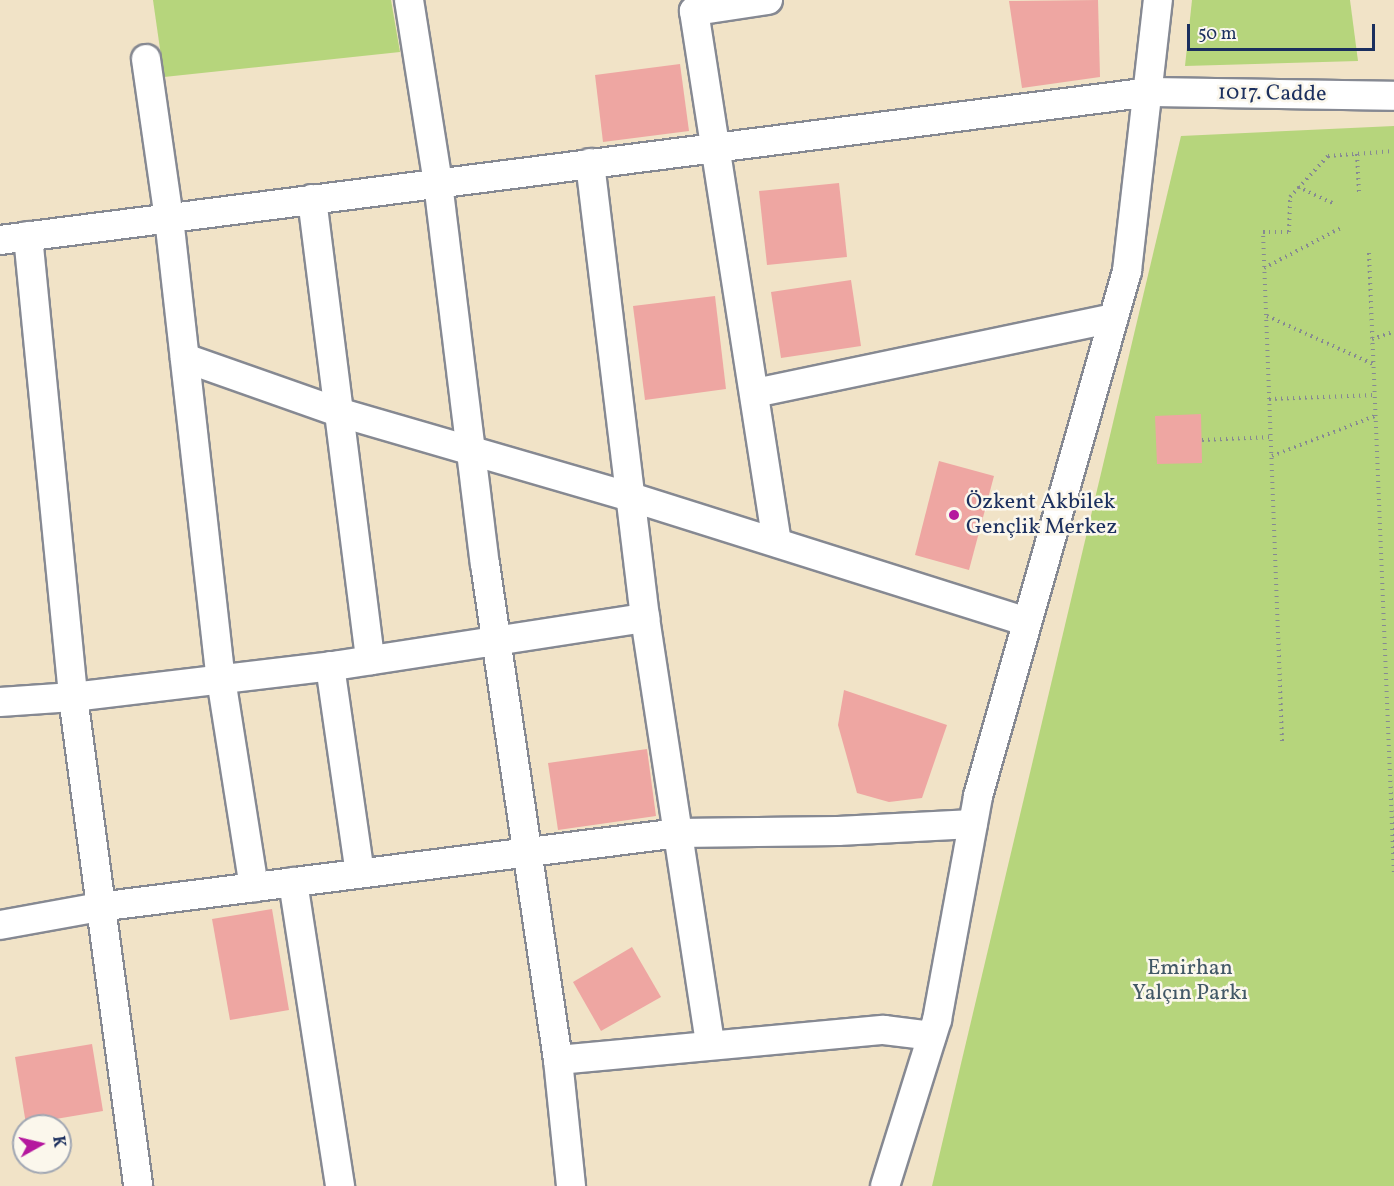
<!DOCTYPE html>
<meta charset="utf-8">
<style>
body{margin:0}
#map{position:relative;width:1394px;height:1186px;overflow:hidden;background:#f1e3c7;font-family:Vollkorn,serif}
div>[style]{position:absolute}
.green>*{inset:0;background:#b6d57c}
.building>*{inset:0;background:#eea6a2}
.path>*{height:4px;margin-top:-2px;transform-origin:0;background:repeating-linear-gradient(90deg,#868992 0 1.5px,transparent 0 6px)}
.roads{filter:drop-shadow(2px 0 #868992) drop-shadow(-2px 0 #868992) drop-shadow(0 2px #868992) drop-shadow(0 -2px #868992)}
.minor>*{height:28px;margin:-14px;padding:0 14px;transform-origin:14px;border-radius:14px;background:#fff}
.dots>*{width:16px;height:16px;translate:-50% -50%;box-sizing:border-box;border:3px solid #fbf7ec;border-radius:50%}
span{translate:-50% -50%;white-space:nowrap;text-align:center;line-height:1.15;-webkit-text-stroke:5px #fbf7ec;paint-order:stroke}
.street-label{font-size:22px;color:#1b2f5e}
.poi-label{font-size:22px;color:#1b2f5e}
.left{translate:0 -50%;text-align:left}
.park-label{font-size:22px;color:#425866}
.north{position:absolute;left:12px;top:1114px;width:60px;height:60px;box-sizing:border-box;background:#fbf7ec;border:2px solid #a1a7b3;border-radius:50%;rotate:82deg;font-size:16px;font-weight:700;line-height:24px;text-align:center;color:#1b2f5e}
.north::after{content:'';display:block;margin:auto;width:21px;height:27px;background:#b5179e;clip-path:polygon(50% 0,100% 100%,50% 72%,0 100%)}
.scale{position:absolute;left:1187px;top:24px;width:188px;height:27px;box-sizing:border-box;border:3px solid #1b2f5e;border-top:0;padding-left:8px;font-size:18px;line-height:21px;white-space:nowrap;color:#1b2f5e;-webkit-text-stroke:4px #fbf7ec;paint-order:stroke}
</style>
<div id="map">
<div class="green">
<div style="clip-path:polygon(153px 0,391px 0,400px 52px,164px 77px)"></div>
<div style="clip-path:polygon(1192px 0,1350px 0,1358px 61px,1185px 66px)"></div>
<div style="clip-path:polygon(1394px 126px,1394px 1186px,932px 1186px,1181px 136px)"></div>
</div>
<div class="building">
<div style="clip-path:polygon(1098px 0,1100px 77px,1022px 88px,1009px 1px)"></div>
<div style="clip-path:polygon(680px 64px,689px 131px,603px 142px,595px 75px)"></div>
<div style="clip-path:polygon(839px 183px,847px 257px,767px 265px,759px 191px)"></div>
<div style="clip-path:polygon(851px 280px,861px 346px,781px 358px,771px 292px)"></div>
<div style="clip-path:polygon(715px 296px,726px 389px,645px 400px,633px 306px)"></div>
<div style="clip-path:polygon(1201px 414px,1202px 463px,1157px 464px,1155px 416px)"></div>
<div style="clip-path:polygon(939px 461px,994px 476px,969px 570px,915px 555px)"></div>
<div style="clip-path:polygon(844px 690px,947px 725px,922px 798px,889px 802px,857px 793px,838px 725px)"></div>
<div style="clip-path:polygon(647px 749px,656px 816px,558px 830px,548px 763px)"></div>
<div style="clip-path:polygon(272px 909px,289px 1010px,230px 1020px,212px 919px)"></div>
<div style="clip-path:polygon(632px 947px,661px 997px,601px 1031px,573px 982px)"></div>
<div style="clip-path:polygon(92px 1044px,103px 1111px,26px 1124px,15px 1057px)"></div>
</div>
<div class="path">
<div style="left:1357px;top:154px;width:39px;rotate:87deg"></div>
<div style="left:1298px;top:187px;width:38px;rotate:25deg"></div>
<div style="left:1369px;top:253px;width:623px;rotate:87.7deg"></div>
<div style="left:1264px;top:268px;width:87px;rotate:-27.5deg"></div>
<div style="left:1267px;top:316px;width:116px;rotate:24.4deg"></div>
<div style="left:1372px;top:339px;width:23px;rotate:-18deg"></div>
<div style="left:1269px;top:399px;width:105px;rotate:-2.2deg"></div>
<div style="left:1202px;top:440px;width:69px;rotate:-2.5deg"></div>
<div style="left:1272px;top:456px;width:110px;rotate:-21.2deg"></div>
<div style="left:1282px;top:741px;width:509px;rotate:-92.14deg"></div>
<div style="left:1263px;top:232px;width:26px"></div>
<div style="left:1289px;top:232px;width:35px;rotate:-88deg"></div>
<div style="left:1290px;top:197px;width:56px;rotate:-47.2deg"></div>
<div style="left:1328px;top:156px;width:66px;rotate:-4.3deg"></div>
</div>
<div class="roads">
<div class="minor">
<div style="left:409px;top:0;width:185px;rotate:81deg"></div>
<div style="left:438px;top:183px;width:384px;rotate:83deg"></div>
<div style="left:485px;top:564px;width:501px;rotate:81.63deg"></div>
<div style="left:558px;top:1060px;width:127px;rotate:84.1deg"></div>
<div style="left:768px;top:0;width:75px;rotate:171.5deg"></div>
<div style="left:694px;top:11px;width:538px;rotate:81.13deg"></div>
<div style="left:146px;top:59px;width:161px;rotate:81.8deg"></div>
<div style="left:169px;top:218px;width:464px;rotate:83.6deg"></div>
<div style="left:221px;top:679px;width:211px;rotate:81deg"></div>
<div style="left:590px;top:163px;width:458px;rotate:83.1deg"></div>
<div style="left:645px;top:618px;width:431px;rotate:81.3deg"></div>
<div style="left:312px;top:199px;width:465px;rotate:82.8deg"></div>
<div style="left:28px;top:236px;width:463px;rotate:84.4deg"></div>
<div style="left:73px;top:697px;width:493px;rotate:82.4deg"></div>
<div style="left:0;top:240px;width:1159px;rotate:-7.33deg"></div>
<div style="left:1150px;top:92px;width:244px;rotate:0.9deg"></div>
<div style="left:185px;top:358px;width:162px;rotate:19.4deg"></div>
<div style="left:338px;top:412px;width:305px;rotate:16.2deg"></div>
<div style="left:631px;top:497px;width:415px;rotate:17.5deg"></div>
<div style="left:755px;top:393px;width:366px;rotate:-11.8deg"></div>
<div style="left:330px;top:666px;width:209px;rotate:81.8deg"></div>
<div style="left:0;top:702px;width:73px;rotate:-3.9deg"></div>
<div style="left:73px;top:697px;width:269px;rotate:-6.8deg"></div>
<div style="left:340px;top:665px;width:309px;rotate:-8.8deg"></div>
<div style="left:293px;top:882px;width:308px;rotate:81.2deg"></div>
<div style="left:0;top:925px;width:101px;rotate:-10.3deg"></div>
<div style="left:99px;top:907px;width:584px;rotate:-7.28deg"></div>
<div style="left:678px;top:833px;width:160px;rotate:-0.7deg"></div>
<div style="left:838px;top:831px;width:135px;rotate:-3deg"></div>
<div style="left:558px;top:1060px;width:327px;rotate:-5.3deg"></div>
<div style="left:884px;top:1030px;width:48px;rotate:7.1deg"></div>
<div style="left:885px;top:1186px;width:174px;rotate:-72.6deg"></div>
<div style="left:937px;top:1020px;width:228px;rotate:-79.6deg"></div>
<div style="left:978px;top:796px;width:546px;rotate:-74.16deg"></div>
<div style="left:1127px;top:271px;width:273px;rotate:-83.5deg"></div>
</div>
</div>
<div class="dots">
<div style="left:954px;top:515px;background:#b5179e"></div>
</div>
<div class="street-label">
<span style="left:1272px;top:94px;rotate:1deg">1017. Cadde</span>
</div>
<div class="poi-label">
<span class="left" style="left:966px;top:515px">Özkent Akbilek<br>Gençlik Merkez</span>
</div>
<div class="park-label">
<span style="left:1190px;top:981px">Emirhan<br>Yalçın Parkı</span>
</div>
<div class="north">K</div>
<div class="scale">50 m</div>
</div>
